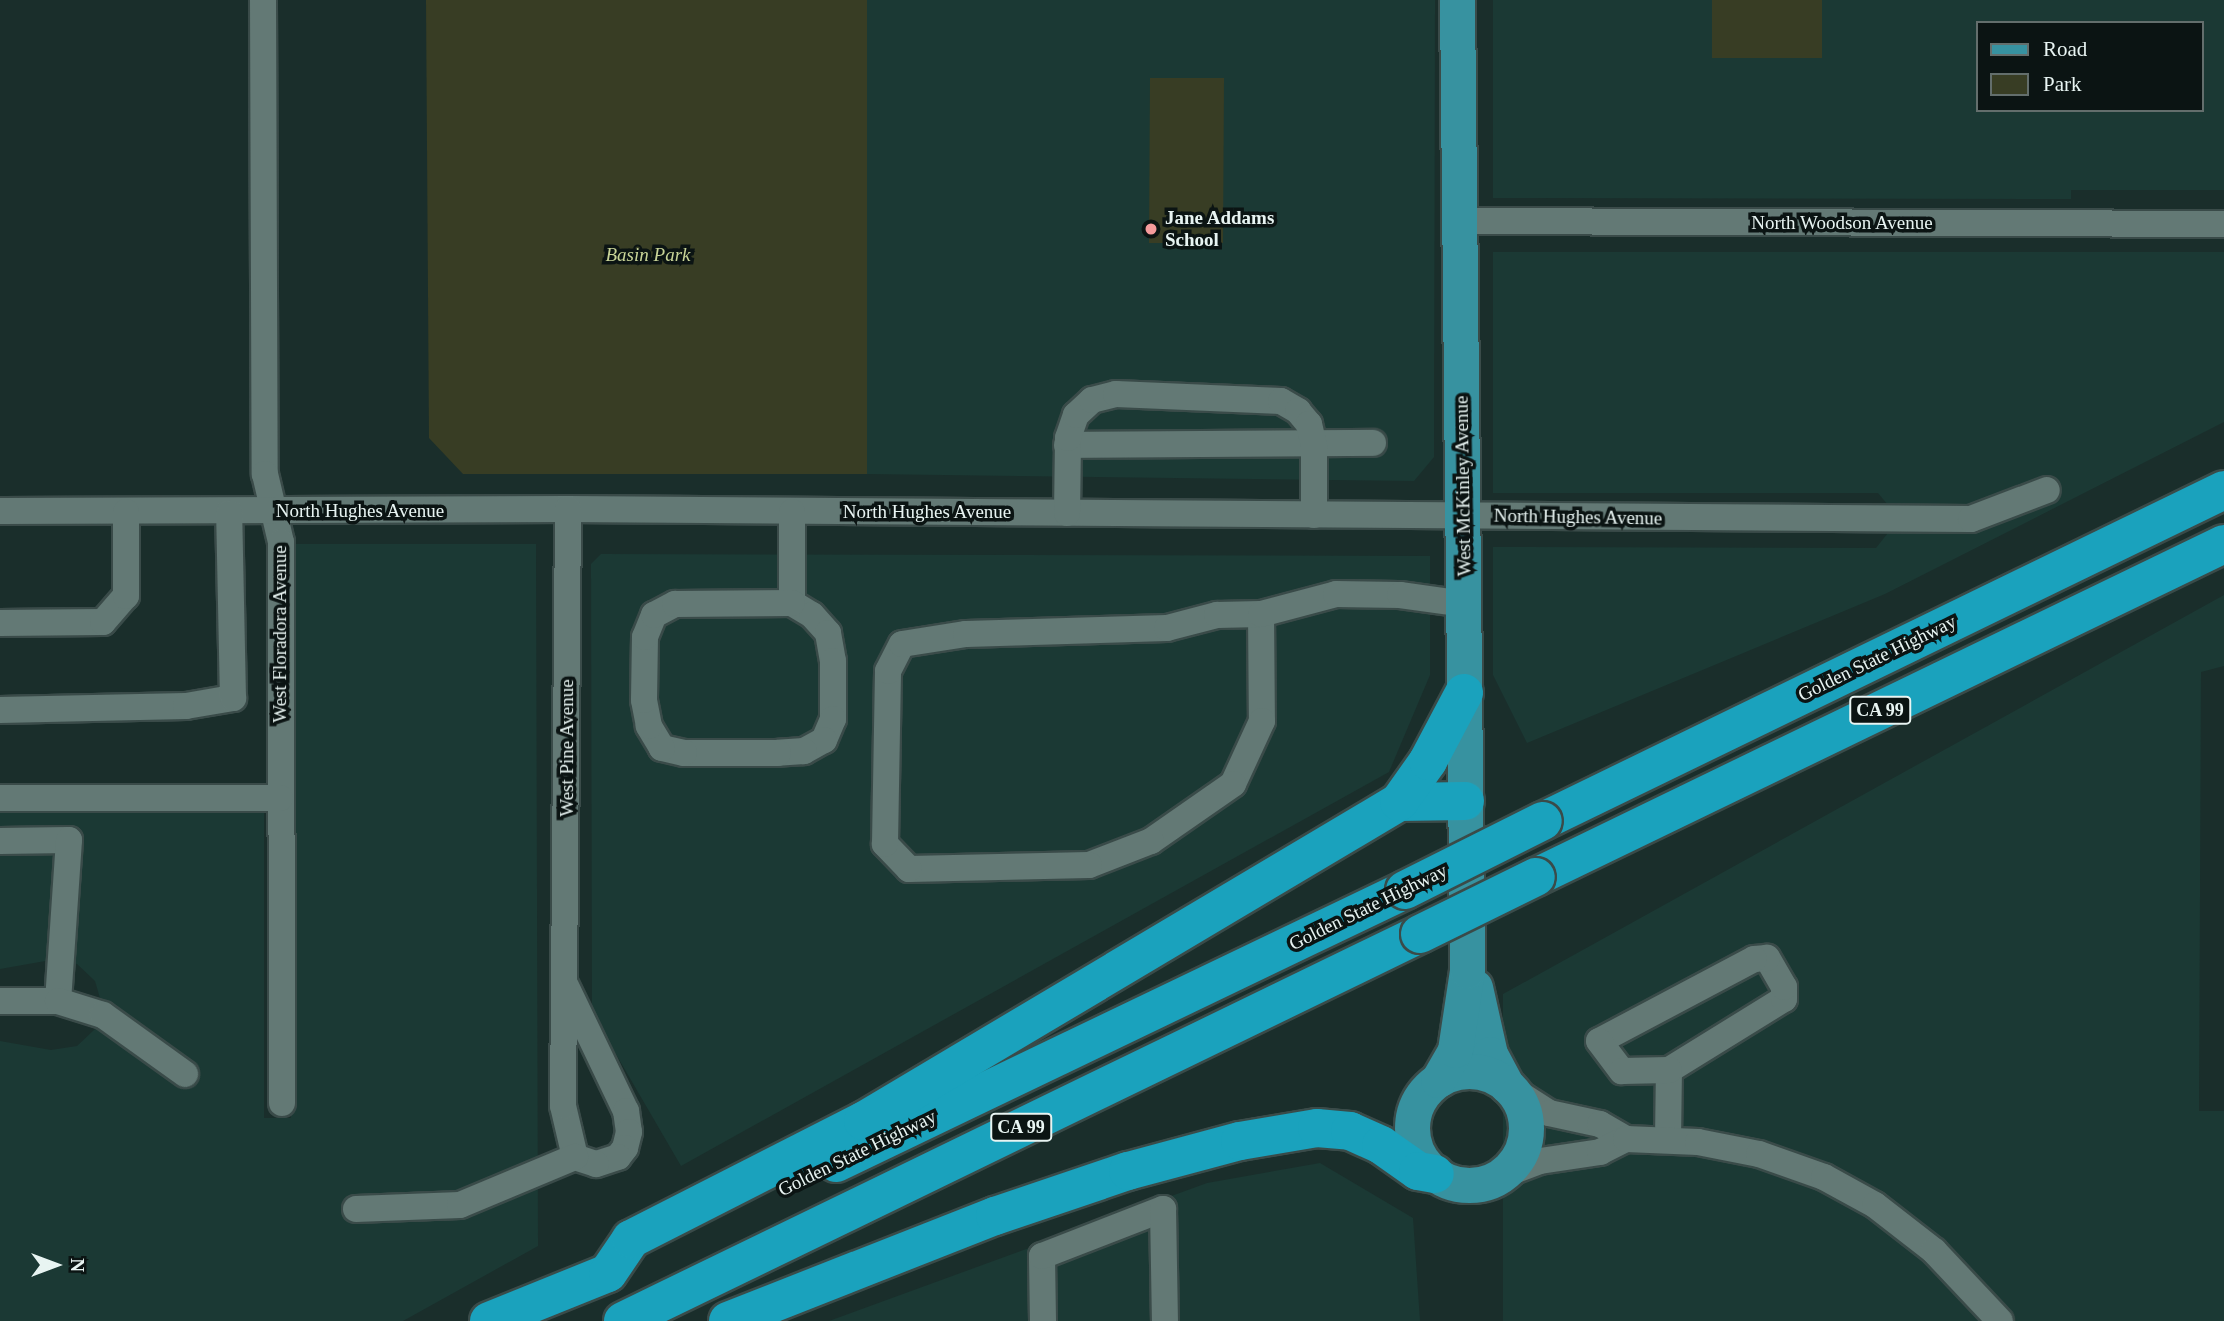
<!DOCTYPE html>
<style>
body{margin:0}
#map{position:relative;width:2224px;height:1321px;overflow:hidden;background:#1a2e2b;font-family:Georgia,serif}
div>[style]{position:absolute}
.built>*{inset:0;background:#1b3934}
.green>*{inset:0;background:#383d24}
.roads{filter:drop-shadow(2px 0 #3a4b49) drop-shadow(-2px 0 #3a4b49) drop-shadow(0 2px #3a4b49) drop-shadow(0 -2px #3a4b49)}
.minor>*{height:26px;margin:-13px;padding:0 13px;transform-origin:13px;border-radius:13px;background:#637975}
.major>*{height:35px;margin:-17.5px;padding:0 17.5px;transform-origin:17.5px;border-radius:17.5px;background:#3792a0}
.major>.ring{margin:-17.5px;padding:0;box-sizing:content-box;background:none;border:35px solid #3792a0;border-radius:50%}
.highway>*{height:38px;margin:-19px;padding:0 19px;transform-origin:19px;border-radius:19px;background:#1aa2bd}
.bridges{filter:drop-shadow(2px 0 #3a4b49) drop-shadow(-2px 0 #3a4b49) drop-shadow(0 2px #3a4b49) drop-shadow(0 -2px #3a4b49)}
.highway-bridge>*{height:38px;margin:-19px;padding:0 19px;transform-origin:19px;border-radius:19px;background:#1aa2bd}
.dots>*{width:19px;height:19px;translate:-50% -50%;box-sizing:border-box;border:4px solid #0b1413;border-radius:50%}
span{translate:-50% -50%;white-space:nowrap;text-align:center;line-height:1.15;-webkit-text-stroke:7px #0b1413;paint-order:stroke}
.shield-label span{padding:2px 5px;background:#0b1413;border:2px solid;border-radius:5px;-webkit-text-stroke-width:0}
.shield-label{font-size:18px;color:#e8f4f2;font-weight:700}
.poi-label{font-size:19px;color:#e8f4f2;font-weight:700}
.left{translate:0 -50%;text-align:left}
.street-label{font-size:19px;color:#e8f4f2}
.park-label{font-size:19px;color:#c8d497;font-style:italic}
.legend{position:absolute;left:1976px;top:21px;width:228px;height:91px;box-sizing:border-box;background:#0b1413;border:2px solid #636e6c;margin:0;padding:9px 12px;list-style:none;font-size:21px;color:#e8f4f2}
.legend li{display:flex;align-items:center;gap:14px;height:35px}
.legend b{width:35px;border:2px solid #636e6c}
.north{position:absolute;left:21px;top:1230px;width:70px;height:70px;-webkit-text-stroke:5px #0b1413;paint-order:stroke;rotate:90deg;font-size:19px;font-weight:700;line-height:28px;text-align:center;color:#e8f4f2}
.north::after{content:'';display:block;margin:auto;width:24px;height:32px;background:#e8f4f2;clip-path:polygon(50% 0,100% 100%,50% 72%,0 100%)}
</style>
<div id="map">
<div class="built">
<div style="clip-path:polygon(867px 0,1435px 0,1434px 457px,1414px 481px,867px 474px)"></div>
<div style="clip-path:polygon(evenodd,1493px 0,1712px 0,1713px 58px,1822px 58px,1822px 0,2224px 0,2224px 190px,2071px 190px,2071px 199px,1493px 198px,1493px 0,1977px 23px,2201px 23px,2201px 110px,1977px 110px,1977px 23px)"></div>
<div style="clip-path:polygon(1493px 252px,2224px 252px,2224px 422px,1885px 594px,1527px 743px,1493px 675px,1493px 547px,1876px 548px,1891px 529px,1888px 505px,1878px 493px,1493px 493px)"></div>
<div style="clip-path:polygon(291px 544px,536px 544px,538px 1246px,403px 1321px,0 1321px,0 1041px,51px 1050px,77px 1046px,95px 1029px,102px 1005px,95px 981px,77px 964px,51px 960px,0 969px,0 812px,264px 812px,264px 1118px,291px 1118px)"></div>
<div style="clip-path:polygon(601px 554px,1430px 556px,1430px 675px,1389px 772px,681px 1166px,592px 1013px,591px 564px)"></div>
<div style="clip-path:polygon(2224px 595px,2224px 666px,2201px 672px,2199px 1111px,2224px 1111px,2224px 1321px,1503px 1321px,1503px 994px)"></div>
<div style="clip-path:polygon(1320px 1163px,1413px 1218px,1420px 1321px,829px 1321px,1207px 1183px)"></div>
</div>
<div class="green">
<div style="clip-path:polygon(426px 0,867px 0,867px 474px,463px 474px,429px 438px)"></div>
<div style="clip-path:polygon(1712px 0,1822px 0,1822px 58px,1712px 58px)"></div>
<div style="clip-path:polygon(1150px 78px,1224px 78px,1223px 243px,1149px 243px)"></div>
</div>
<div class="roads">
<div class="minor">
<div style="left:263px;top:0;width:474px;rotate:89.8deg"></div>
<div style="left:265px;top:474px;width:70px;rotate:76.8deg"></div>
<div style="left:281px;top:542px;width:561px;rotate:89.9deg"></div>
<div style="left:1459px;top:221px;width:765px;rotate:0.22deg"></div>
<div style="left:1067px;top:445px;width:306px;rotate:-0.4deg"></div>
<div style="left:0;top:511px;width:568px;rotate:-0.2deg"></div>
<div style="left:568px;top:509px;width:1403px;rotate:0.41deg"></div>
<div style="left:1971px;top:519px;width:81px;rotate:-20.9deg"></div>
<div style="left:792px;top:512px;width:91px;rotate:90deg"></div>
<div style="left:792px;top:603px;width:23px;rotate:31deg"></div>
<div style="left:812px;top:615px;width:24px;rotate:48deg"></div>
<div style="left:828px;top:633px;width:28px;rotate:80deg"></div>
<div style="left:833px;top:661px;width:58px;rotate:90deg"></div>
<div style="left:833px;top:719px;width:23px;rotate:113deg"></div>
<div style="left:824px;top:740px;width:23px;rotate:151deg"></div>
<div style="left:804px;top:751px;width:26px;rotate:176deg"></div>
<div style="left:778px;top:753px;width:94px;rotate:180deg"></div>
<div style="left:684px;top:753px;width:23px;rotate:-167deg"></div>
<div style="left:662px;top:748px;width:26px;rotate:-121deg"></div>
<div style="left:649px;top:726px;width:26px;rotate:-101deg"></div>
<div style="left:644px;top:700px;width:63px;rotate:-89.1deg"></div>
<div style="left:645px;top:637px;width:24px;rotate:-68deg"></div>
<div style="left:654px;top:615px;width:24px;rotate:-28deg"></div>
<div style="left:675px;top:604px;width:117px;rotate:-0.5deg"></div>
<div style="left:1067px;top:513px;width:75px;rotate:-89.2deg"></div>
<div style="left:1068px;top:438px;width:24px;rotate:-71deg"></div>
<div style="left:1076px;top:415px;width:22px;rotate:-43deg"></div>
<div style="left:1092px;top:400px;width:25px;rotate:-14deg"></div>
<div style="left:1116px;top:394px;width:165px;rotate:2.4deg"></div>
<div style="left:1281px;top:401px;width:20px;rotate:30deg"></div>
<div style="left:1298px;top:411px;width:17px;rotate:50deg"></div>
<div style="left:1309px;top:424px;width:23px;rotate:77deg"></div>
<div style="left:1314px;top:446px;width:69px;rotate:90deg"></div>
<div style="left:1261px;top:614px;width:107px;rotate:89.5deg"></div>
<div style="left:1262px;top:721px;width:69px;rotate:114.7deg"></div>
<div style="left:1233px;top:784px;width:100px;rotate:145.2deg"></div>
<div style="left:1151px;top:841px;width:66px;rotate:158.8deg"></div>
<div style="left:1089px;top:865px;width:180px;rotate:178.7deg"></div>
<div style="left:909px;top:869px;width:35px;rotate:-134deg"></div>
<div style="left:885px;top:844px;width:173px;rotate:-89deg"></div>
<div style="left:888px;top:671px;width:30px;rotate:-63deg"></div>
<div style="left:902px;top:644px;width:65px;rotate:-8.9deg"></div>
<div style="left:966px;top:634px;width:201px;rotate:-1.7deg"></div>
<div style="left:1167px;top:628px;width:52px;rotate:-14.6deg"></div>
<div style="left:1217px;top:615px;width:44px;rotate:-1.3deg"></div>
<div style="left:1261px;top:614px;width:78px;rotate:-14.9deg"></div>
<div style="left:1336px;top:594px;width:64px;rotate:0.9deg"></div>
<div style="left:1400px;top:595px;width:66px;rotate:7.9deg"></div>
<div style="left:0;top:623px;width:103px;rotate:-0.6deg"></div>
<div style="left:103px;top:622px;width:35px;rotate:-49deg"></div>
<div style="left:126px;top:596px;width:84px;rotate:-90deg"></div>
<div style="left:0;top:710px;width:186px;rotate:-1.2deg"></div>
<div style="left:186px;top:706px;width:48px;rotate:-9.7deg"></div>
<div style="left:233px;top:698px;width:185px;rotate:-91.2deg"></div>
<div style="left:0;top:798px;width:280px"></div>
<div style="left:0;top:841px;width:69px;rotate:-0.8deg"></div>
<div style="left:69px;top:840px;width:161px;rotate:93.9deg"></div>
<div style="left:566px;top:986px;width:139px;rotate:64.4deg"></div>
<div style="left:626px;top:1111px;width:21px;rotate:82deg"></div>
<div style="left:629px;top:1132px;width:16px;rotate:104deg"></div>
<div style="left:625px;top:1148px;width:11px;rotate:128deg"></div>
<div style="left:618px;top:1157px;width:23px;rotate:162deg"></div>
<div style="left:596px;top:1164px;width:22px;rotate:-162deg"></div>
<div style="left:575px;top:1157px;width:52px;rotate:-103.2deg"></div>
<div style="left:563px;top:1106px;width:597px;rotate:-89.52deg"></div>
<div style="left:0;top:1001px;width:58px"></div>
<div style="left:58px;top:1001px;width:47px;rotate:17.3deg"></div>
<div style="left:103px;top:1015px;width:101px;rotate:35.7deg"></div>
<div style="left:1507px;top:1086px;width:50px;rotate:32.7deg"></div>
<div style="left:1549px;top:1113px;width:52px;rotate:12.2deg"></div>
<div style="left:1600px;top:1124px;width:30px;rotate:30deg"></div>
<div style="left:1668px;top:1139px;width:69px;rotate:-89.2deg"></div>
<div style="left:1669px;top:1070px;width:135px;rotate:-31.7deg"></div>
<div style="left:1784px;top:999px;width:12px;rotate:-90deg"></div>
<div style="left:1784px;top:987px;width:34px;rotate:-120deg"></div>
<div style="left:1767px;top:958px;width:13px;rotate:176deg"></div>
<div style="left:1754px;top:959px;width:175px;rotate:152.1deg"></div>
<div style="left:1599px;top:1041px;width:38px;rotate:53deg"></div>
<div style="left:1622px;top:1071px;width:47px;rotate:-1.2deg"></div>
<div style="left:1500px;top:1176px;width:43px;rotate:-20.6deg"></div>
<div style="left:1540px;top:1161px;width:61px;rotate:-8.5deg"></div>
<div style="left:1600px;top:1152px;width:29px;rotate:-27deg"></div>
<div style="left:1626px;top:1139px;width:72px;rotate:2.4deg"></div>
<div style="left:1698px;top:1142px;width:62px;rotate:11.1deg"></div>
<div style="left:1759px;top:1154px;width:69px;rotate:19.5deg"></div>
<div style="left:1824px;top:1177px;width:58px;rotate:28.8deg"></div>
<div style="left:1875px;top:1205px;width:75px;rotate:37.9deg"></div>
<div style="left:1934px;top:1251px;width:96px;rotate:46.7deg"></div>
<div style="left:356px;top:1209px;width:104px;rotate:-2.2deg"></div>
<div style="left:460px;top:1205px;width:125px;rotate:-22.7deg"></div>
<div style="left:1043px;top:1321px;width:65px;rotate:-90.9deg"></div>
<div style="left:1042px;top:1256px;width:130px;rotate:-21.2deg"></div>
<div style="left:1163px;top:1209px;width:112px;rotate:89deg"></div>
</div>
<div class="major">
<div style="left:1475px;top:987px;width:69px;rotate:77.4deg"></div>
<div style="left:1490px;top:1054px;width:36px;rotate:62deg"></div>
<div class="ring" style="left:1412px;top:1071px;width:79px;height:79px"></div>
<div style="left:1438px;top:1080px;width:34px;rotate:-60deg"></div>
<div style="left:1455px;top:1050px;width:80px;rotate:-81.4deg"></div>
<div style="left:1467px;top:971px;width:971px;rotate:-90.59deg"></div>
</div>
<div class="highway">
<div style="left:1399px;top:802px;width:66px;rotate:-0.9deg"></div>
<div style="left:1543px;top:821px;width:757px;rotate:-25.92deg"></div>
<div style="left:1536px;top:877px;width:764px;rotate:-25.83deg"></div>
<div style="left:836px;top:1163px;width:631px;rotate:-25.63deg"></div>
<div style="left:489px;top:1321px;width:128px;rotate:-22deg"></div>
<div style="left:608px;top:1273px;width:41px;rotate:-55.9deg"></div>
<div style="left:631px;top:1239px;width:260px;rotate:-27deg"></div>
<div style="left:863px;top:1121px;width:624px;rotate:-30.76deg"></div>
<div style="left:1399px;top:802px;width:50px;rotate:-54.7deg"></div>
<div style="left:1428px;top:761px;width:77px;rotate:-62.1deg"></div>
<div style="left:623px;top:1321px;width:886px;rotate:-25.9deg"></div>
<div style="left:728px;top:1321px;width:287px;rotate:-21.5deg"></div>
<div style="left:995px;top:1216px;width:140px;rotate:-18.7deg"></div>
<div style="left:1128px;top:1171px;width:116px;rotate:-15deg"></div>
<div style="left:1240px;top:1141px;width:78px;rotate:-9.6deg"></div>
<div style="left:1317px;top:1128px;width:33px;rotate:5deg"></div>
<div style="left:1350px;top:1131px;width:34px;rotate:24deg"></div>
<div style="left:1381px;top:1145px;width:45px;rotate:35.1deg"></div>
<div style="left:1418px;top:1171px;width:17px;rotate:10deg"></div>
</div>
</div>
<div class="bridges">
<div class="highway-bridge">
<div style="left:1405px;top:890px;width:154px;rotate:-26.6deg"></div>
<div style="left:1420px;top:934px;width:129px;rotate:-26.2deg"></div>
</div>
</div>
<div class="dots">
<div style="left:1151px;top:229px;background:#f59b9c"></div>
</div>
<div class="shield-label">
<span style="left:1880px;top:710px">CA 99</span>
<span style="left:1021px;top:1127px">CA 99</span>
</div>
<div class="poi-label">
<span class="left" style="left:1165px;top:229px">Jane Addams<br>School</span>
</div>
<div class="street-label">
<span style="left:1842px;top:223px">North Woodson Avenue</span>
<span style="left:1463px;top:486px;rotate:-91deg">West McKinley Avenue</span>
<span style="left:360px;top:511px">North Hughes Avenue</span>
<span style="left:927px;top:512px">North Hughes Avenue</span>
<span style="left:1578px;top:517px;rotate:1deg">North Hughes Avenue</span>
<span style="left:280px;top:634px;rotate:-90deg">West Floradora Avenue</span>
<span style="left:1877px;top:658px;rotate:-26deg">Golden State Highway</span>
<span style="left:567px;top:748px;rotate:-90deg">West Pine Avenue</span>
<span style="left:1368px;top:907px;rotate:-26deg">Golden State Highway</span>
<span style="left:857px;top:1153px;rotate:-26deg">Golden State Highway</span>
</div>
<div class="park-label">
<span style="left:648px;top:255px">Basin Park</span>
</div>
<ul class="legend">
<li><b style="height:9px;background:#3792a0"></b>Road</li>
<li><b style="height:19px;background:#383d24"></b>Park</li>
</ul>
<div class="north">N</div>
</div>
